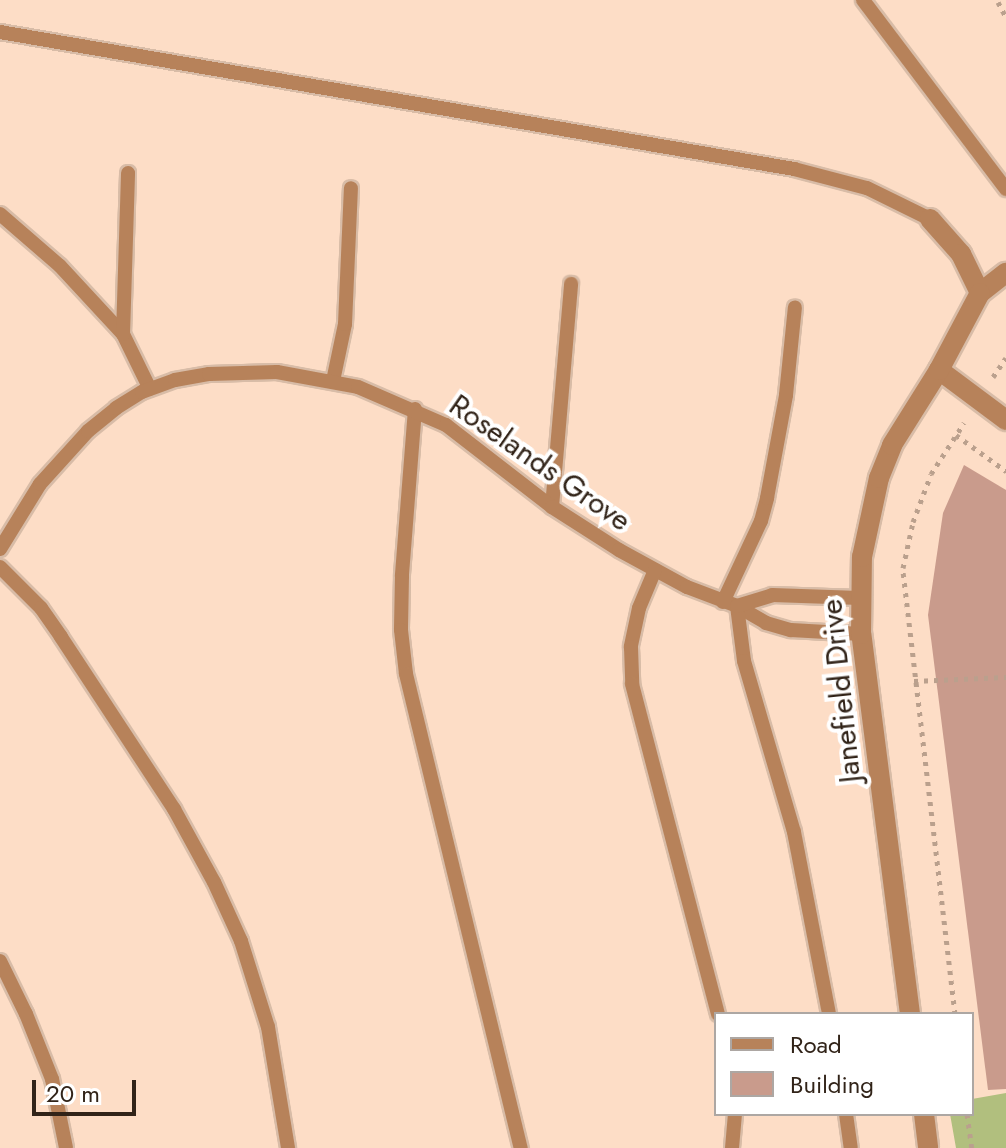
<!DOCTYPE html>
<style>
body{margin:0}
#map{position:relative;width:1006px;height:1148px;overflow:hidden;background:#fdddc6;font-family:Jost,sans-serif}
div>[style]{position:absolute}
.green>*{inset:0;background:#b1bf7e}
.building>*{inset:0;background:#c99b8c}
.path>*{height:5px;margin-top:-2.5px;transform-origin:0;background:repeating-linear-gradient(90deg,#baa08d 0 4px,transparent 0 10px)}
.roads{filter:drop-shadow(2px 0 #d8bca7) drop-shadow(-2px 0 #d8bca7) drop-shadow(0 2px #d8bca7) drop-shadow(0 -2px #d8bca7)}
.lane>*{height:14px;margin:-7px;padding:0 7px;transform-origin:7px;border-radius:7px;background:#b7825a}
.street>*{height:20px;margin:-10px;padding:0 10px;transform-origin:10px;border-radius:10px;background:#b7825a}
span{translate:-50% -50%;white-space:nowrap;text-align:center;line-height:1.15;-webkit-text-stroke:8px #fff;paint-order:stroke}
.street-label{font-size:30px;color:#312318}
.legend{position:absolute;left:714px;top:1012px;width:260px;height:104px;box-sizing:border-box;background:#fff;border:2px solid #ada7a3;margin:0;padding:10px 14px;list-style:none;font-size:24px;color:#312318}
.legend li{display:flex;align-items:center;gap:16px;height:40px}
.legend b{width:40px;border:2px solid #ada7a3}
.scale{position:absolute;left:32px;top:1080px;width:104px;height:36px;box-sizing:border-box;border:4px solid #312318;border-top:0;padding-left:10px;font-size:24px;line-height:28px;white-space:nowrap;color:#312318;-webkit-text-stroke:6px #fff;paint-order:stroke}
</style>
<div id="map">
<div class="green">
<div style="clip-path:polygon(1006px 1093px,1006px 1148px,956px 1148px,950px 1114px,972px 1114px,972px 1099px)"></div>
</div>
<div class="building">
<div style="clip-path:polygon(964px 465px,1006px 490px,1006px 1089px,988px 1090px,928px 615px,943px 513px)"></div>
</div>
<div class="path">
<div style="left:998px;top:2px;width:17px;rotate:62deg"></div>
<div style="left:993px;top:377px;width:23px;rotate:-56deg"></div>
<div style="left:956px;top:435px;width:62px;rotate:35.8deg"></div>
<div style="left:914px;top:681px;width:92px;rotate:-2.5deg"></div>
<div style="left:955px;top:1014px;width:449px;rotate:-96.7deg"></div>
<div style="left:903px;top:568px;width:47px;rotate:-77.7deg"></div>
<div style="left:913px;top:522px;width:51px;rotate:-69.4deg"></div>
<div style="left:931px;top:474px;width:61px;rotate:-57.1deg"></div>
<div style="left:967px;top:1114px;width:34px;rotate:82deg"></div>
</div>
<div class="roads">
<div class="lane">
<div style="left:863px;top:0;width:237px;rotate:52.9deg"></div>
<div style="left:0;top:32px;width:806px;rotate:9.79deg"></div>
<div style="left:794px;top:169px;width:75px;rotate:14.6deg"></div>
<div style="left:867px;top:188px;width:70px;rotate:26.2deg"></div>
<div style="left:0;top:214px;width:79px;rotate:40.9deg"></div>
<div style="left:60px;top:266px;width:93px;rotate:47.2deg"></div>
<div style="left:123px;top:334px;width:61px;rotate:63.9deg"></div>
<div style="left:123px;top:334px;width:161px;rotate:-88.2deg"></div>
<div style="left:333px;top:381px;width:58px;rotate:-78.1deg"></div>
<div style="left:345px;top:324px;width:136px;rotate:-87.5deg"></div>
<div style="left:415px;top:409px;width:168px;rotate:94.5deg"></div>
<div style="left:402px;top:576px;width:54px;rotate:91.1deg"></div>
<div style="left:401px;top:630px;width:44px;rotate:83.5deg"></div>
<div style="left:406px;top:674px;width:488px;rotate:76.4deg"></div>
<div style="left:552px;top:507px;width:224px;rotate:-85.1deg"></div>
<div style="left:0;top:549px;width:76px;rotate:-58.4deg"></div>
<div style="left:40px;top:484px;width:72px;rotate:-47.8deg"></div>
<div style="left:88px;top:431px;width:36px;rotate:-39deg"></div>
<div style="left:116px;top:408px;width:31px;rotate:-32deg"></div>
<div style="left:142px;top:392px;width:35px;rotate:-20deg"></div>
<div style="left:175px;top:380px;width:35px;rotate:-10deg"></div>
<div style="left:209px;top:374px;width:68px;rotate:-1.7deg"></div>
<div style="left:277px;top:372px;width:82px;rotate:10.5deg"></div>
<div style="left:358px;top:387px;width:96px;rotate:23.4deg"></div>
<div style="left:446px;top:425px;width:134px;rotate:37.7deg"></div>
<div style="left:552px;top:507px;width:80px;rotate:32.7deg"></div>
<div style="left:619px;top:550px;width:77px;rotate:28.6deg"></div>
<div style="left:687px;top:587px;width:53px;rotate:20.8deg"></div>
<div style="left:737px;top:606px;width:34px;rotate:30deg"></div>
<div style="left:766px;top:623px;width:26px;rotate:16deg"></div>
<div style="left:791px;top:630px;width:70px;rotate:3.3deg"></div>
<div style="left:0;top:567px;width:58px;rotate:45deg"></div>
<div style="left:41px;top:608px;width:35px;rotate:55deg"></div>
<div style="left:61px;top:637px;width:206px;rotate:56.7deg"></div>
<div style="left:174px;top:809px;width:83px;rotate:61.3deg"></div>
<div style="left:214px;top:882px;width:65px;rotate:65.4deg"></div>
<div style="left:241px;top:941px;width:90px;rotate:72.6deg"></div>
<div style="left:268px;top:1027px;width:123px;rotate:80.6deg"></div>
<div style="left:655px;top:570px;width:41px;rotate:112.8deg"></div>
<div style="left:639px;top:608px;width:40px;rotate:102deg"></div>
<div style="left:631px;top:647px;width:37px;rotate:88deg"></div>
<div style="left:632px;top:684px;width:341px;rotate:75.4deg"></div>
<div style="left:723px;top:602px;width:89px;rotate:-64.9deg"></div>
<div style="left:761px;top:521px;width:24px;rotate:-75deg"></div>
<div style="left:767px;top:498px;width:105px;rotate:-79.5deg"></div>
<div style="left:786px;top:395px;width:88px;rotate:-84.2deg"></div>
<div style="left:737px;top:606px;width:55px;rotate:82.7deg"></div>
<div style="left:744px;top:661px;width:178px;rotate:73.7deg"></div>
<div style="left:794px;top:832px;width:185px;rotate:79.1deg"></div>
<div style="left:737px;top:606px;width:37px;rotate:-17deg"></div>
<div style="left:772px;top:595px;width:88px;rotate:2deg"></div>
<div style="left:0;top:961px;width:59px;rotate:63.9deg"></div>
<div style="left:26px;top:1014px;width:70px;rotate:68.2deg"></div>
<div style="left:52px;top:1079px;width:70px;rotate:78.5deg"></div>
<div style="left:846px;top:1114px;width:34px;rotate:82deg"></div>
<div style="left:732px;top:1148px;width:34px;rotate:-85deg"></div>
</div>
<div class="street">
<div style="left:930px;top:219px;width:47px;rotate:48.5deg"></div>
<div style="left:961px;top:254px;width:43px;rotate:64deg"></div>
<div style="left:980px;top:293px;width:33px;rotate:-38deg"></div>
<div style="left:939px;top:370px;width:84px;rotate:36.7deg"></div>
<div style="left:910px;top:1014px;width:383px;rotate:-97.3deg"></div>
<div style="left:861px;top:634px;width:77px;rotate:-89.3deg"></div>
<div style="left:862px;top:557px;width:81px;rotate:-77.9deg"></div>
<div style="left:879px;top:478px;width:35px;rotate:-68deg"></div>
<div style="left:892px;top:445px;width:89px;rotate:-57.9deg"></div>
<div style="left:939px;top:370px;width:87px;rotate:-62deg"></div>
<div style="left:924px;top:1114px;width:34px;rotate:83deg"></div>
</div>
</div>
<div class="street-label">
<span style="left:540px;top:463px;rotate:35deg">Roselands Grove</span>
<span style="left:841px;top:691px;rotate:-96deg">Janefield Drive</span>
</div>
<ul class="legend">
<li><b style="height:10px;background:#b7825a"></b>Road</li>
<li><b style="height:22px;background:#c99b8c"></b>Building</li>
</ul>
<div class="scale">20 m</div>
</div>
